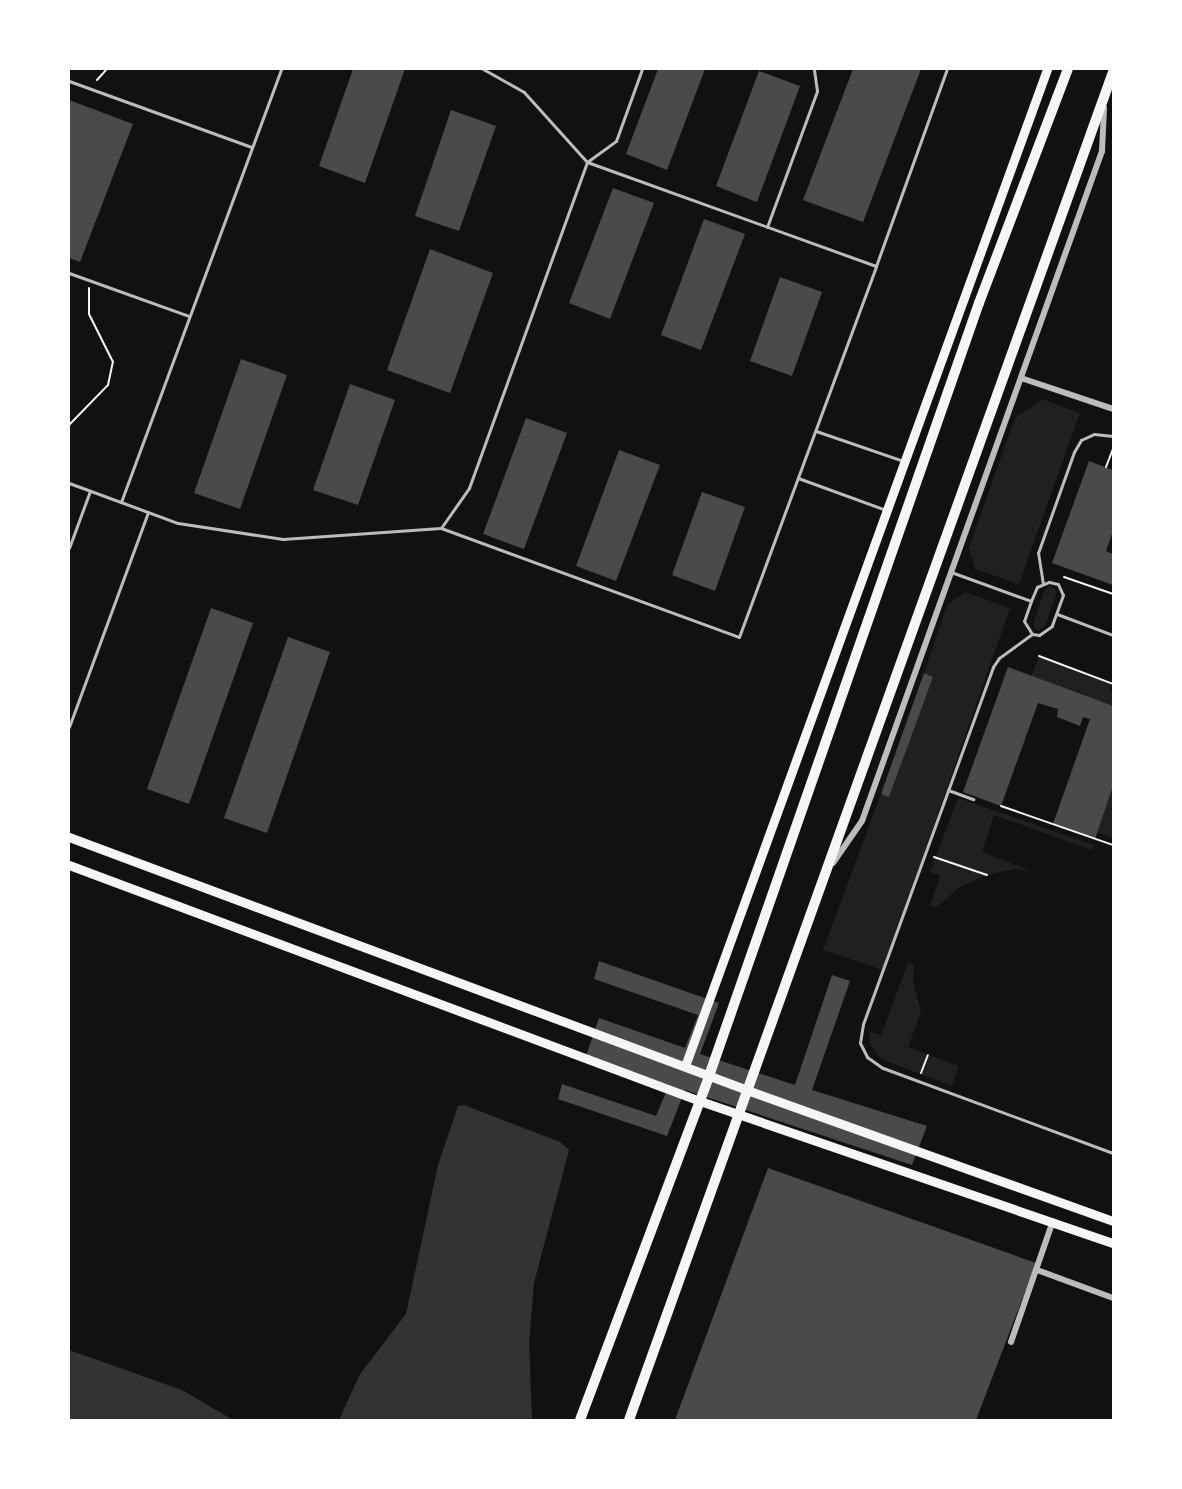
<!DOCTYPE html>
<style>
body{margin:0}
#map{position:relative;width:1182px;height:1489px;overflow:hidden;background:#111;font-family:Spectral,serif}
div>[style]{position:absolute}
.green>*{inset:0;background:#202020}
.water>*{inset:0;background:#333}
.building>*{inset:0;background:#4a4a4a}
.path>*{height:2px;margin:-1px;padding:0 1px;transform-origin:1px;border-radius:1px;background:#f5f5f5}
.service>*{height:3px;margin:-1.5px;padding:0 1.5px;transform-origin:1.5px;border-radius:1.5px;background:#bcbcbc}
.minor>*{height:6px;margin:-3px;padding:0 3px;transform-origin:3px;border-radius:3px;background:#bcbcbc}
.secondary>*{height:9px;margin:-4.5px;padding:0 4.5px;transform-origin:4.5px;border-radius:4.5px;background:#f5f5f5}
.primary>*{height:10px;margin:-5px;padding:0 5px;transform-origin:5px;border-radius:5px;background:#f5f5f5}
span{translate:-50% -50%;white-space:nowrap;text-align:center;line-height:1.15;-webkit-text-stroke:6px #fff;paint-order:stroke}
.frame{position:absolute;inset:0;border:70px solid #fff;pointer-events:none}
</style>
<div id="map">
<div class="green">
<div style="clip-path:polygon(1042px 399px,1080px 413px,1019px 584px,975px 569px,969px 547px,1015px 418px)"></div>
<div style="clip-path:polygon(1049px 586px,1055px 588px,1056px 595px,1045px 626px,1039px 631px,1034px 628px,1034px 622px,1044px 591px)"></div>
<div style="clip-path:polygon(965px 592px,1010px 608px,883px 970px,823px 950px,881px 794px,889px 796px,933px 677px,924px 673px,947px 605px)"></div>
<div style="clip-path:polygon(1039px 656px,1112px 683px,1109px 691px,1113px 693px,1113px 706px,1031px 677px)"></div>
<div style="clip-path:polygon(1113px 786px,1113px 838px,1097px 832px)"></div>
<div style="clip-path:polygon(958px 798px,1094px 845px,1092px 850px,994px 815px,982px 852px,1031px 871px,1015px 869px,987px 875px,960px 887px,935px 908px,930px 906px,940px 876px,930px 872px)"></div>
<div style="clip-path:polygon(908px 963px,914px 965px,913px 981px,921px 1012px,908px 1047px,959px 1066px,952px 1086px,886px 1061px,877px 1055px,869px 1041px,871px 1032px,881px 1035px)"></div>
</div>
<div class="water">
<div style="clip-path:polygon(464px 1105px,560px 1142px,569px 1150px,534px 1283px,529px 1342px,532px 1420px,339px 1420px,360px 1374px,406px 1314px,438px 1165px,458px 1106px)"></div>
<div style="clip-path:polygon(69px 1350px,182px 1390px,233px 1420px,69px 1420px)"></div>
</div>
<div class="building">
<div style="clip-path:polygon(353px 69px,405px 69px,365px 183px,319px 166px)"></div>
<div style="clip-path:polygon(658px 69px,705px 69px,667px 170px,626px 154px)"></div>
<div style="clip-path:polygon(853px 69px,921px 69px,863px 222px,803px 200px)"></div>
<div style="clip-path:polygon(759px 71px,800px 86px,757px 202px,716px 186px)"></div>
<div style="clip-path:polygon(69px 100px,133px 124px,80px 262px,69px 258px)"></div>
<div style="clip-path:polygon(451px 110px,496px 126px,459px 231px,415px 216px)"></div>
<div style="clip-path:polygon(613px 188px,654px 203px,610px 319px,569px 303px)"></div>
<div style="clip-path:polygon(704px 219px,745px 234px,701px 350px,661px 335px)"></div>
<div style="clip-path:polygon(430px 249px,493px 273px,450px 393px,387px 370px)"></div>
<div style="clip-path:polygon(780px 277px,822px 292px,792px 376px,750px 361px)"></div>
<div style="clip-path:polygon(241px 359px,287px 375px,240px 509px,194px 493px)"></div>
<div style="clip-path:polygon(350px 384px,395px 400px,358px 505px,313px 490px)"></div>
<div style="clip-path:polygon(526px 418px,567px 433px,524px 549px,483px 534px)"></div>
<div style="clip-path:polygon(619px 450px,660px 465px,616px 581px,576px 566px)"></div>
<div style="clip-path:polygon(1089px 461px,1113px 470px,1113px 531px,1106px 551px,1113px 554px,1113px 585px,1052px 563px)"></div>
<div style="clip-path:polygon(702px 492px,745px 507px,715px 591px,672px 575px)"></div>
<div style="clip-path:polygon(211px 608px,253px 623px,189px 804px,147px 789px)"></div>
<div style="clip-path:polygon(288px 637px,330px 652px,267px 833px,224px 818px)"></div>
<div style="clip-path:polygon(1008px 667px,1113px 706px,1113px 786px,1095px 839px,1053px 824px,1090px 719px,1083px 717px,1080px 726px,1057px 717px,1058px 709px,1038px 703px,1001px 806px,963px 792px)"></div>
<div style="clip-path:polygon(924px 673px,933px 677px,889px 797px,881px 794px)"></div>
<div style="clip-path:polygon(599px 961px,719px 1003px,700px 1054px,795px 1085px,832px 975px,850px 981px,812px 1090px,927px 1126px,912px 1165px,685px 1090px,667px 1136px,558px 1099px,562px 1084px,656px 1116px,669px 1085px,585px 1059px,599px 1018px,685px 1048px,698px 1015px,594px 979px)"></div>
<div style="clip-path:polygon(768px 1168px,1036px 1263px,976px 1420px,675px 1420px)"></div>
</div>
<div class="path">
<div style="left:97px;top:80px;width:15px;rotate:-48deg"></div>
<div style="left:69px;top:425px;width:56px;rotate:-45.7deg"></div>
<div style="left:108px;top:385px;width:24px;rotate:-78deg"></div>
<div style="left:113px;top:362px;width:54px;rotate:-116.6deg"></div>
<div style="left:89px;top:314px;width:26px;rotate:-90deg"></div>
<div style="left:1106px;top:467px;width:19px;rotate:-69deg"></div>
<div style="left:1064px;top:577px;width:52px;rotate:19.1deg"></div>
<div style="left:1039px;top:656px;width:79px;rotate:20.7deg"></div>
<div style="left:1001px;top:806px;width:119px;rotate:19.2deg"></div>
<div style="left:934px;top:857px;width:56px;rotate:18.8deg"></div>
<div style="left:921px;top:1073px;width:19px;rotate:-69deg"></div>
</div>
<div class="service">
<div style="left:69px;top:81px;width:194px;rotate:19.9deg"></div>
<div style="left:587px;top:162px;width:36px;rotate:-36deg"></div>
<div style="left:616px;top:141px;width:77px;rotate:-70.1deg"></div>
<div style="left:767px;top:227px;width:145px;rotate:-69.8deg"></div>
<div style="left:817px;top:91px;width:22px;rotate:-98deg"></div>
<div style="left:876px;top:266px;width:209px;rotate:-70.2deg"></div>
<div style="left:69px;top:273px;width:127px;rotate:19.7deg"></div>
<div style="left:816px;top:431px;width:92px;rotate:19deg"></div>
<div style="left:798px;top:478px;width:94px;rotate:20deg"></div>
<div style="left:69px;top:483px;width:116px;rotate:20.2deg"></div>
<div style="left:178px;top:523px;width:106px;rotate:8.7deg"></div>
<div style="left:283px;top:539px;width:158px;rotate:-4deg"></div>
<div style="left:441px;top:528px;width:49px;rotate:-55deg"></div>
<div style="left:469px;top:488px;width:347px;rotate:-70.1deg"></div>
<div style="left:587px;top:162px;width:94px;rotate:-132deg"></div>
<div style="left:524px;top:92px;width:47px;rotate:-150.7deg"></div>
<div style="left:121px;top:502px;width:462px;rotate:-69.7deg"></div>
<div style="left:441px;top:528px;width:317px;rotate:20.1deg"></div>
<div style="left:739px;top:637px;width:395px;rotate:-69.7deg"></div>
<div style="left:876px;top:266px;width:307px;rotate:-160.2deg"></div>
<div style="left:69px;top:548px;width:61px;rotate:-69.8deg"></div>
<div style="left:951px;top:572px;width:85px;rotate:19.9deg"></div>
<div style="left:1031px;top:601px;width:15px;rotate:-67deg"></div>
<div style="left:1037px;top:587px;width:13px;rotate:-23deg"></div>
<div style="left:1049px;top:582px;width:9px;rotate:13deg"></div>
<div style="left:1058px;top:584px;width:12px;rotate:66deg"></div>
<div style="left:1063px;top:595px;width:33px;rotate:110deg"></div>
<div style="left:1052px;top:626px;width:16px;rotate:145deg"></div>
<div style="left:1039px;top:635px;width:7px;rotate:-172deg"></div>
<div style="left:1043px;top:584px;width:31px;rotate:-99deg"></div>
<div style="left:1038px;top:553px;width:107px;rotate:-70.4deg"></div>
<div style="left:1074px;top:452px;width:14px;rotate:-60deg"></div>
<div style="left:1081px;top:440px;width:14px;rotate:-25deg"></div>
<div style="left:1094px;top:434px;width:19px;rotate:6deg"></div>
<div style="left:1031px;top:601px;width:21px;rotate:109deg"></div>
<div style="left:1024px;top:621px;width:15px;rotate:58deg"></div>
<div style="left:1057px;top:614px;width:60px;rotate:20.6deg"></div>
<div style="left:1032px;top:634px;width:41px;rotate:144deg"></div>
<div style="left:999px;top:658px;width:11px;rotate:124deg"></div>
<div style="left:993px;top:667px;width:380px;rotate:110deg"></div>
<div style="left:863px;top:1024px;width:19px;rotate:99deg"></div>
<div style="left:860px;top:1043px;width:16px;rotate:63deg"></div>
<div style="left:867px;top:1057px;width:19px;rotate:35deg"></div>
<div style="left:883px;top:1068px;width:245px;rotate:20.3deg"></div>
<div style="left:69px;top:727px;width:229px;rotate:-69.8deg"></div>
<div style="left:948px;top:790px;width:27px;rotate:20deg"></div>
</div>
<div class="minor">
<div style="left:1021px;top:378px;width:97px;rotate:18.6deg"></div>
<div style="left:833px;top:863px;width:51px;rotate:-55.4deg"></div>
<div style="left:862px;top:821px;width:712px;rotate:-70.29deg"></div>
<div style="left:1102px;top:151px;width:43px;rotate:-87.3deg"></div>
<div style="left:1037px;top:1270px;width:81px;rotate:20.2deg"></div>
<div style="left:1011px;top:1342px;width:128px;rotate:-70.9deg"></div>
</div>
<div class="secondary">
<div style="left:69px;top:837px;width:724px;rotate:20.46deg"></div>
<div style="left:747px;top:1090px;width:389px;rotate:19.7deg"></div>
<div style="left:69px;top:865px;width:674px;rotate:20.51deg"></div>
<div style="left:700px;top:1101px;width:437px;rotate:19deg"></div>
<div style="left:685px;top:1066px;width:1061px;rotate:-70.04deg"></div>
</div>
<div class="primary">
<div style="left:580px;top:1420px;width:367px;rotate:-69.4deg"></div>
<div style="left:709px;top:1076px;width:819px;rotate:-70.75deg"></div>
<div style="left:979px;top:303px;width:250px;rotate:-69.2deg"></div>
<div style="left:629px;top:1420px;width:1432px;rotate:-70.25deg"></div>
</div>
<div class="frame"></div>
</div>
